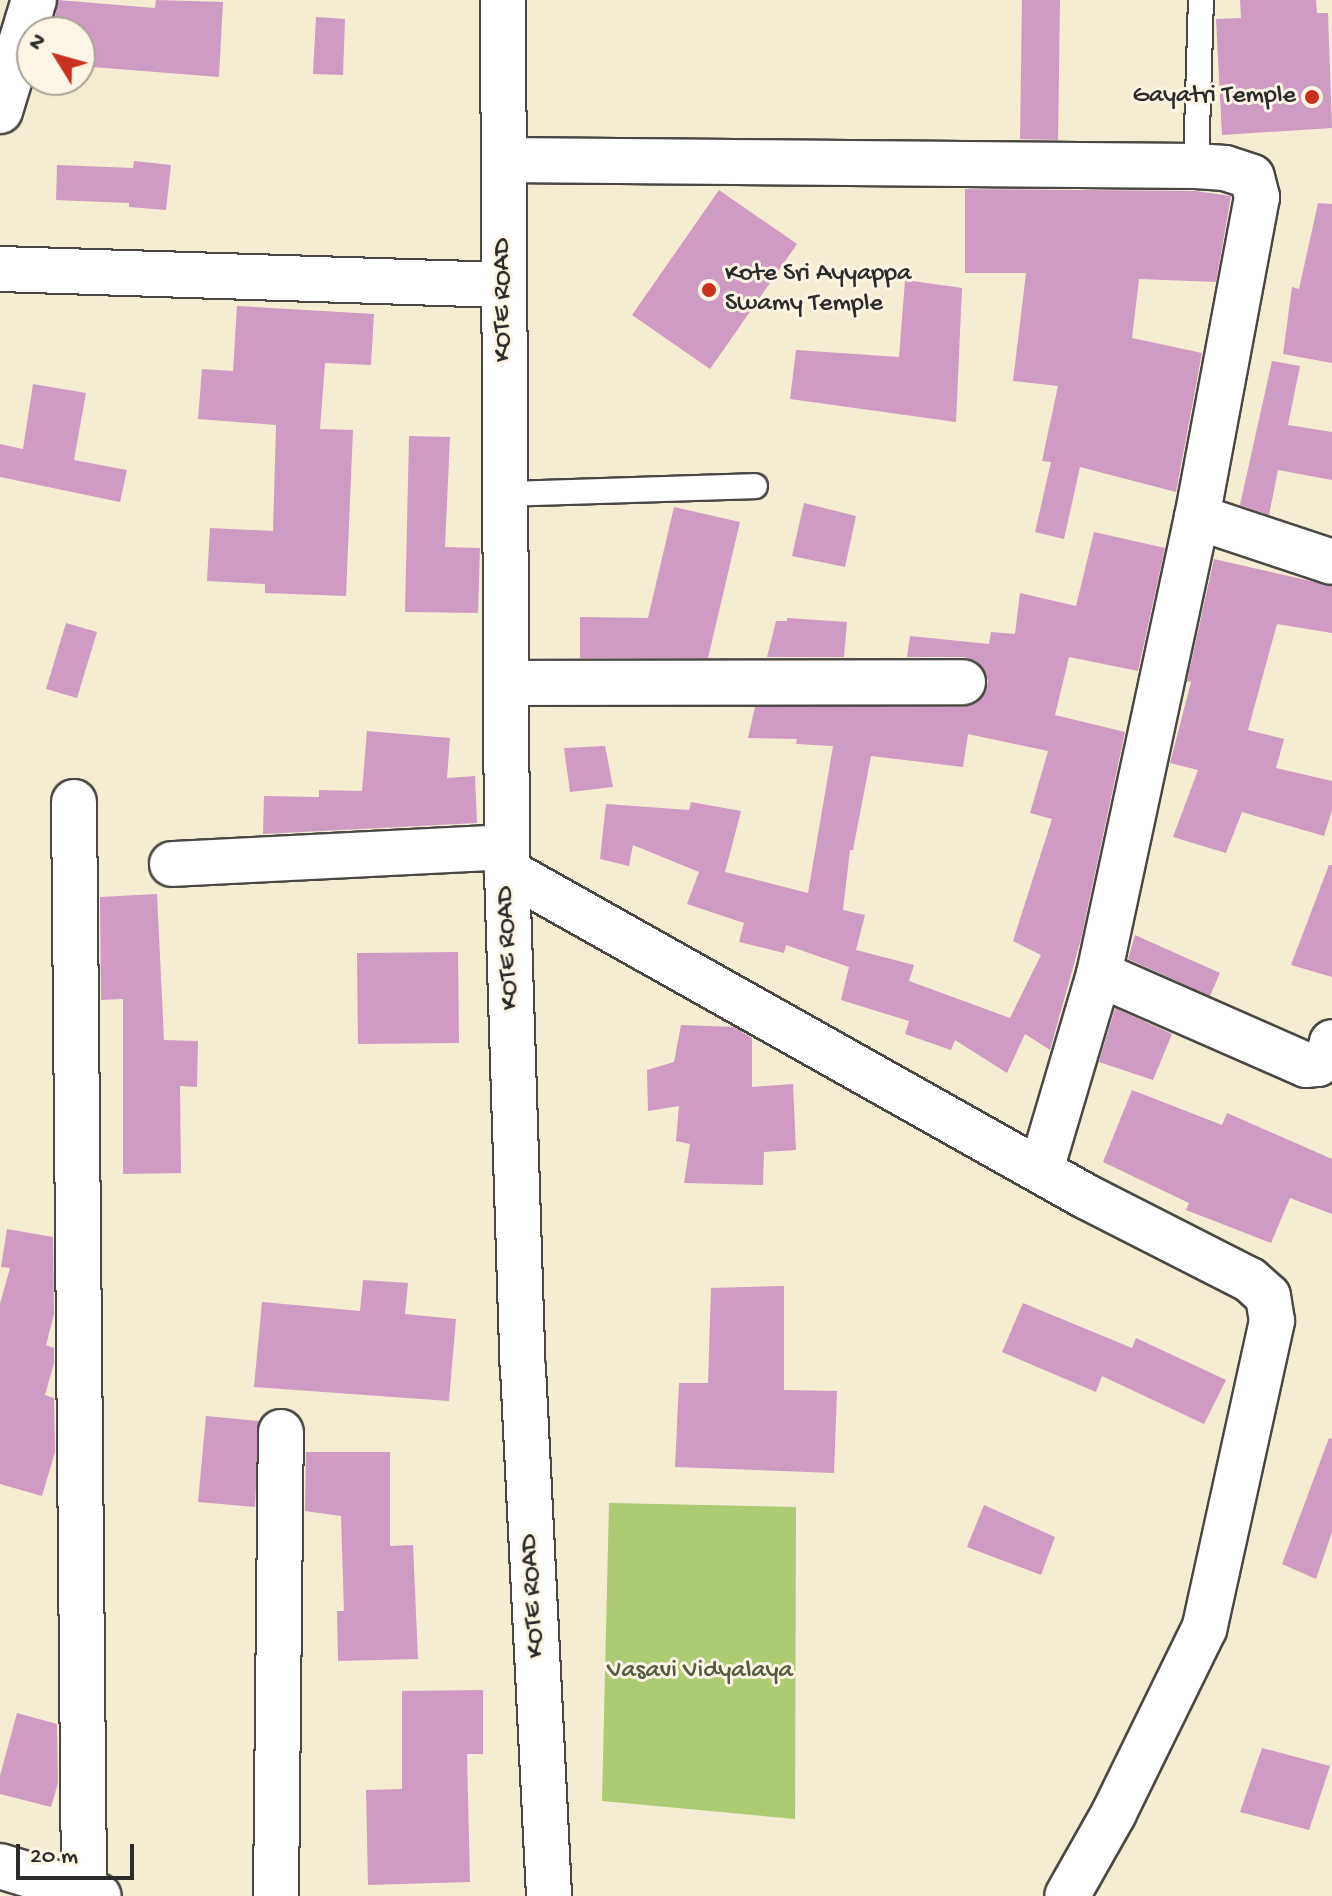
<!DOCTYPE html>
<style>
body{margin:0}
#map{position:relative;width:1332px;height:1896px;overflow:hidden;background:#f4ecd3;font-family:"Gochi Hand",sans-serif}
div>[style]{position:absolute}
.green>*{inset:0;background:#accb72}
.building>*{inset:0;background:#d09bc2}
.roads{filter:drop-shadow(2px 0 #494844) drop-shadow(-2px 0 #494844) drop-shadow(0 2px #494844) drop-shadow(0 -2px #494844)}
.service>*{height:24px;margin:-12px;padding:0 12px;transform-origin:12px;border-radius:12px;background:#fff}
.minor>*{height:44px;margin:-22px;padding:0 22px;transform-origin:22px;border-radius:22px;background:#fff}
.tertiary>*{height:44px;margin:-22px;padding:0 22px;transform-origin:22px;border-radius:22px;background:#fff}
.dots>*{width:22px;height:22px;translate:-50% -50%;box-sizing:border-box;border:4px solid #fcf5e5;border-radius:50%}
span{translate:-50% -50%;white-space:nowrap;text-align:center;line-height:1.15;-webkit-text-stroke:6px #fcf5e5;paint-order:stroke}
.poi-label{font-size:26px;color:#2b2b2b}
.right{translate:-100% -50%;text-align:right}
.left{translate:0 -50%;text-align:left}
.street-label{font-size:26px;color:#2b2b2b}
.park-label{font-size:26px;color:#525b40}
.north{position:absolute;left:16px;top:16px;width:80px;height:80px;box-sizing:border-box;background:#fcf5e5;border:2px solid #a8a49b;border-radius:50%;rotate:307deg;font-size:22px;font-weight:700;line-height:32px;text-align:center;color:#2b2b2b}
.north::after{content:'';display:block;margin:auto;width:28px;height:36px;background:#c8321e;clip-path:polygon(50% 0,100% 100%,50% 72%,0 100%)}
.scale{position:absolute;left:16px;top:1844px;width:118px;height:36px;box-sizing:border-box;border:4px solid #2b2b2b;border-top:0;padding-left:10px;font-size:24px;line-height:28px;white-space:nowrap;color:#2b2b2b;-webkit-text-stroke:6px #fcf5e5;paint-order:stroke}
</style>
<div id="map">
<div class="green">
<div style="clip-path:polygon(609px 1503px,796px 1507px,795px 1819px,602px 1801px)"></div>
</div>
<div class="building">
<div style="clip-path:polygon(58px 0,155px 8px,156px 0,223px 2px,219px 77px,80px 66px,80px 32px,53px 32px)"></div>
<div style="clip-path:polygon(1022px 0,1060px 0,1058px 140px,1020px 139px)"></div>
<div style="clip-path:polygon(1240px 0,1316px 0,1317px 13px,1328px 13px,1332px 128px,1222px 135px,1216px 19px,1241px 18px)"></div>
<div style="clip-path:polygon(316px 17px,345px 19px,343px 75px,313px 74px)"></div>
<div style="clip-path:polygon(134px 161px,171px 165px,166px 210px,129px 207px,129px 203px,56px 200px,57px 165px,133px 168px)"></div>
<div style="clip-path:polygon(965px 189px,1195px 191px,1231px 196px,1216px 282px,1139px 279px,1132px 338px,1202px 353px,1176px 492px,1080px 467px,1064px 539px,1035px 532px,1051px 462px,1042px 461px,1058px 386px,1013px 381px,1026px 273px,965px 273px)"></div>
<div style="clip-path:polygon(719px 190px,797px 244px,710px 369px,632px 315px)"></div>
<div style="clip-path:polygon(1318px 203px,1332px 204px,1332px 363px,1283px 354px,1292px 287px,1299px 289px)"></div>
<div style="clip-path:polygon(905px 280px,962px 288px,956px 422px,790px 399px,796px 350px,899px 357px)"></div>
<div style="clip-path:polygon(237px 306px,374px 314px,371px 365px,325px 363px,320px 429px,353px 430px,346px 596px,265px 593px,265px 584px,207px 581px,210px 528px,273px 531px,276px 425px,198px 419px,202px 369px,233px 371px)"></div>
<div style="clip-path:polygon(1272px 361px,1300px 366px,1288px 425px,1332px 432px,1332px 480px,1278px 470px,1269px 515px,1240px 505px)"></div>
<div style="clip-path:polygon(33px 384px,86px 393px,74px 460px,127px 470px,120px 502px,0 477px,0 444px,23px 449px)"></div>
<div style="clip-path:polygon(409px 436px,450px 437px,445px 547px,480px 548px,478px 613px,405px 612px)"></div>
<div style="clip-path:polygon(804px 503px,856px 516px,845px 567px,792px 556px)"></div>
<div style="clip-path:polygon(674px 507px,740px 522px,708px 658px,580px 658px,580px 617px,648px 618px)"></div>
<div style="clip-path:polygon(evenodd,1094px 532px,1165px 548px,1138px 671px,1069px 657px,1055px 715px,1125px 732px,1081px 939px,1050px 1050px,1025px 1034px,1007px 1073px,955px 1040px,951px 1050px,905px 1034px,909px 1021px,841px 1000px,849px 967px,786px 945px,784px 953px,739px 942px,744px 923px,687px 904px,699px 872px,633px 845px,629px 866px,600px 859px,606px 804px,689px 810px,691px 802px,741px 811px,725px 872px,808px 893px,833px 746px,796px 744px,797px 739px,748px 738px,755px 707px,963px 707px,975px 704px,985px 694px,988px 681px,984px 669px,976px 661px,964px 657px,907px 657px,910px 636px,989px 644px,991px 632px,1015px 634px,1020px 593px,1076px 606px,1094px 532px,968px 734px,1048px 751px,1030px 813px,1052px 819px,1013px 941px,1041px 955px,1010px 1018px,909px 981px,914px 965px,856px 950px,865px 915px,843px 910px,850px 850px,853px 850px,871px 756px,963px 767px,968px 734px)"></div>
<div style="clip-path:polygon(1214px 559px,1332px 586px,1332px 633px,1277px 624px,1248px 730px,1284px 739px,1276px 768px,1332px 781px,1332px 810px,1324px 836px,1242px 812px,1226px 853px,1173px 837px,1198px 770px,1170px 763px,1191px 682px,1187px 681px)"></div>
<div style="clip-path:polygon(787px 618px,847px 622px,844px 657px,767px 657px,776px 621px,787px 621px)"></div>
<div style="clip-path:polygon(66px 623px,97px 632px,77px 698px,46px 689px)"></div>
<div style="clip-path:polygon(367px 731px,450px 738px,447px 778px,475px 776px,477px 823px,263px 834px,264px 796px,319px 797px,319px 790px,362px 791px)"></div>
<div style="clip-path:polygon(605px 746px,613px 787px,570px 792px,564px 748px)"></div>
<div style="clip-path:polygon(1329px 865px,1332px 865px,1332px 977px,1291px 965px)"></div>
<div style="clip-path:polygon(157px 894px,164px 1040px,198px 1041px,197px 1087px,180px 1086px,181px 1173px,123px 1174px,123px 999px,101px 1000px,100px 897px)"></div>
<div style="clip-path:polygon(1135px 935px,1220px 973px,1210px 996px,1128px 959px)"></div>
<div style="clip-path:polygon(458px 952px,459px 1043px,358px 1044px,357px 953px)"></div>
<div style="clip-path:polygon(1115px 1008px,1172px 1034px,1153px 1080px,1099px 1062px)"></div>
<div style="clip-path:polygon(681px 1025px,734px 1027px,752px 1038px,752px 1087px,793px 1084px,796px 1150px,764px 1152px,763px 1185px,684px 1183px,690px 1144px,676px 1141px,679px 1106px,648px 1111px,647px 1070px,674px 1062px)"></div>
<div style="clip-path:polygon(1132px 1090px,1222px 1125px,1227px 1113px,1332px 1159px,1332px 1214px,1290px 1198px,1271px 1243px,1186px 1210px,1189px 1203px,1103px 1162px)"></div>
<div style="clip-path:polygon(7px 1229px,53px 1237px,54px 1314px,46px 1345px,54px 1348px,54px 1363px,45px 1395px,54px 1398px,55px 1452px,42px 1496px,0 1484px,0 1304px,10px 1268px,1px 1267px)"></div>
<div style="clip-path:polygon(363px 1280px,408px 1283px,405px 1314px,456px 1319px,449px 1401px,254px 1387px,262px 1302px,360px 1311px)"></div>
<div style="clip-path:polygon(784px 1286px,784px 1390px,837px 1391px,834px 1473px,675px 1467px,679px 1383px,708px 1383px,711px 1288px)"></div>
<div style="clip-path:polygon(1023px 1303px,1132px 1348px,1136px 1338px,1226px 1380px,1204px 1424px,1102px 1376px,1096px 1392px,1002px 1352px)"></div>
<div style="clip-path:polygon(206px 1416px,259px 1421px,255px 1507px,198px 1502px)"></div>
<div style="clip-path:polygon(1329px 1438px,1332px 1439px,1332px 1532px,1316px 1579px,1282px 1564px)"></div>
<div style="clip-path:polygon(306px 1452px,390px 1452px,390px 1546px,413px 1545px,418px 1659px,338px 1661px,337px 1611px,344px 1611px,341px 1516px,305px 1511px)"></div>
<div style="clip-path:polygon(984px 1505px,1055px 1537px,1041px 1575px,967px 1547px)"></div>
<div style="clip-path:polygon(483px 1690px,483px 1754px,467px 1754px,470px 1882px,368px 1885px,366px 1790px,402px 1789px,402px 1691px)"></div>
<div style="clip-path:polygon(17px 1713px,57px 1724px,58px 1783px,51px 1807px,0 1794px,0 1776px)"></div>
<div style="clip-path:polygon(1262px 1748px,1330px 1766px,1309px 1830px,1240px 1812px)"></div>
</div>
<div class="roads">
<div class="service">
<div style="left:1196px;top:166px;width:166px;rotate:-88.3deg"></div>
<div style="left:506px;top:494px;width:249px;rotate:-1.8deg"></div>
</div>
<div class="minor">
<div style="left:0;top:111px;width:116px;rotate:-73deg"></div>
<div style="left:504px;top:160px;width:692px;rotate:0.5deg"></div>
<div style="left:1196px;top:166px;width:29px;rotate:4deg"></div>
<div style="left:1225px;top:168px;width:28px;rotate:18deg"></div>
<div style="left:1252px;top:177px;width:21px;rotate:76deg"></div>
<div style="left:1257px;top:197px;width:326px;rotate:100.6deg"></div>
<div style="left:1197px;top:517px;width:467px;rotate:102.1deg"></div>
<div style="left:1099px;top:974px;width:204px;rotate:106.5deg"></div>
<div style="left:0;top:269px;width:504px;rotate:1.82deg"></div>
<div style="left:1197px;top:517px;width:142px;rotate:18.4deg"></div>
<div style="left:506px;top:683px;width:457px;rotate:-0.1deg"></div>
<div style="left:74px;top:802px;width:1089px;rotate:89.47deg"></div>
<div style="left:172px;top:864px;width:335px;rotate:-2.9deg"></div>
<div style="left:507px;top:871px;width:663px;rotate:29.35deg"></div>
<div style="left:1085px;top:1196px;width:185px;rotate:27deg"></div>
<div style="left:1250px;top:1280px;width:24px;rotate:42deg"></div>
<div style="left:1268px;top:1296px;width:25px;rotate:81deg"></div>
<div style="left:1272px;top:1321px;width:315px;rotate:102.4deg"></div>
<div style="left:1204px;top:1629px;width:205px;rotate:116.1deg"></div>
<div style="left:1114px;top:1813px;width:95px;rotate:119.5deg"></div>
<div style="left:1099px;top:974px;width:226px;rotate:23.7deg"></div>
<div style="left:1306px;top:1065px;width:12px;rotate:-5deg"></div>
<div style="left:1318px;top:1064px;width:15px;rotate:-42deg"></div>
<div style="left:1329px;top:1054px;width:12px;rotate:-76deg"></div>
<div style="left:276px;top:1896px;width:464px;rotate:-89.4deg"></div>
</div>
<div class="tertiary">
<div style="left:503px;top:0;width:871px;rotate:89.74deg"></div>
<div style="left:507px;top:871px;width:497px;rotate:88.2deg"></div>
<div style="left:523px;top:1368px;width:529px;rotate:87.18deg"></div>
<div style="left:0;top:1866px;width:103px;rotate:16.9deg"></div>
</div>
</div>
<div class="dots">
<div style="left:1312px;top:97px;background:#c8321e"></div>
<div style="left:709px;top:290px;background:#c8321e"></div>
</div>
<div class="poi-label">
<span class="right" style="left:1296px;top:97px">Gayatri Temple</span>
<span class="left" style="left:725px;top:290px">Kote Sri Ayyappa<br>Swamy Temple</span>
</div>
<div class="street-label">
<span style="left:504px;top:300px;rotate:-90deg">KOTE ROAD</span>
<span style="left:509px;top:948px;rotate:-92deg">KOTE ROAD</span>
<span style="left:534px;top:1596px;rotate:-93deg">KOTE ROAD</span>
</div>
<div class="park-label">
<span style="left:700px;top:1672px">Vasavi Vidyalaya</span>
</div>
<div class="north">N</div>
<div class="scale">20 m</div>
</div>
